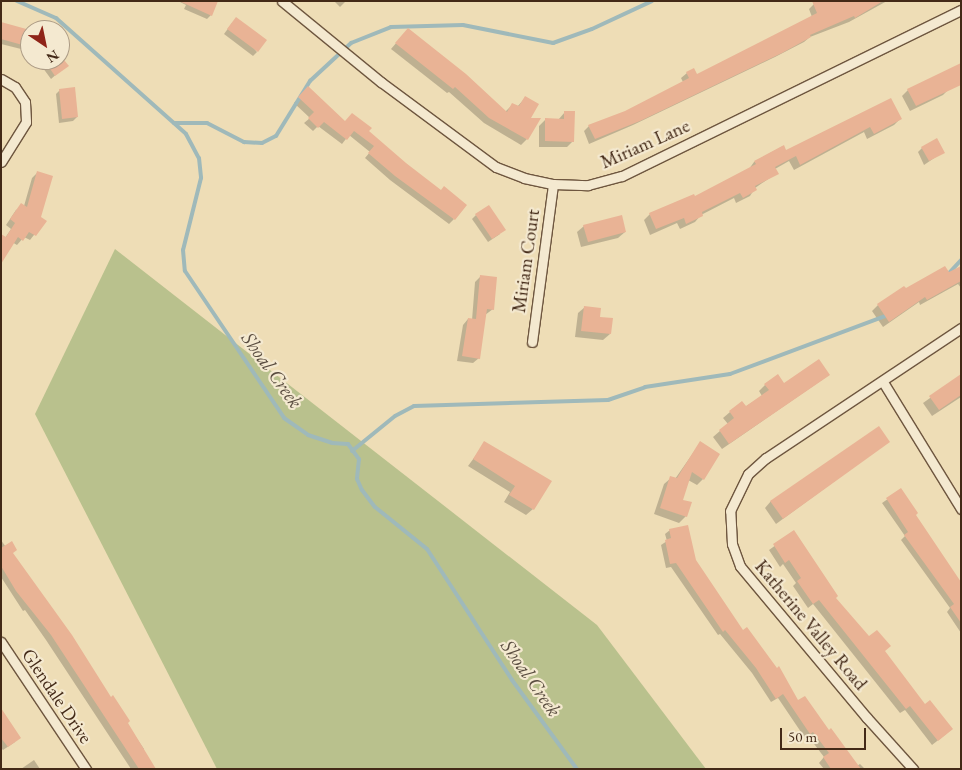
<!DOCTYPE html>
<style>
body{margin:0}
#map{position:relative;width:962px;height:770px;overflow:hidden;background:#eeddb6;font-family:"EB Garamond",serif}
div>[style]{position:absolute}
.green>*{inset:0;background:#b9c18d}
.shadow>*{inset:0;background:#0003}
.stream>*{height:4px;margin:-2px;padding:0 2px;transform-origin:2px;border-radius:2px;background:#9fb9ba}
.building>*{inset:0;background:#e9b395}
.roads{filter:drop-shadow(1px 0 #6e563f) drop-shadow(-1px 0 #6e563f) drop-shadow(0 1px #6e563f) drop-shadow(0 -1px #6e563f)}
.minor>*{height:9px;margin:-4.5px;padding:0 4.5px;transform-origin:4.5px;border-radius:4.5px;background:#f4e9d0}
span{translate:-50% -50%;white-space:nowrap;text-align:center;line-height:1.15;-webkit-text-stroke:4.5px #f4e9d0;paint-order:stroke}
.street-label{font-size:19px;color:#432917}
.water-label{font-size:20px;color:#5a4d40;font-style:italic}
.frame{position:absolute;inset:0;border:2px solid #432917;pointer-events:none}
.north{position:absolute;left:20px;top:20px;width:50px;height:50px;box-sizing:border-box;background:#f4e9d0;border:1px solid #ad9c86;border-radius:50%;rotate:146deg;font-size:14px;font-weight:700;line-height:20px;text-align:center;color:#432917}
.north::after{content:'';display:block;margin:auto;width:18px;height:22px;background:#8f2418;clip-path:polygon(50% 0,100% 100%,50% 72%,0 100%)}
.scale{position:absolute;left:780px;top:728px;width:86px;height:22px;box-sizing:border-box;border:2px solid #432917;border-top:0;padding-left:6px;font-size:15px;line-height:18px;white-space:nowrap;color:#432917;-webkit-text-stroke:4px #f4e9d0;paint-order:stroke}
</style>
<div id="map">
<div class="green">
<div style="clip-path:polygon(115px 249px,597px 625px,706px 769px,217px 769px,35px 414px)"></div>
</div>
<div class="shadow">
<div style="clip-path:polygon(178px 1px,216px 1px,211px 15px,207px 19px,184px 9px,186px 5px)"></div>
<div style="clip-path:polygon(334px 1px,346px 1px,340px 7px)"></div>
<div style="clip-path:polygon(832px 1px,887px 1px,849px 22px,810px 37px,804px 42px,775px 57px,633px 125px,589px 144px,584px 131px,589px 126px,625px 112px,683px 82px,681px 78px,687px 73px,697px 76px,812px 17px,809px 9px,814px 4px)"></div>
<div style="clip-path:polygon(1px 23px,25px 45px,21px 49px,1px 44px)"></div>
<div style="clip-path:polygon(232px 23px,257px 52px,253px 56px,224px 34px)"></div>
<div style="clip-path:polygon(403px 35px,505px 112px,513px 104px,517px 107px,525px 98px,529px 119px,527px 139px,521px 145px,484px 123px,449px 92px,447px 93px,391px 49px)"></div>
<div style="clip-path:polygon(60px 56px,67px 65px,51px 79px,37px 60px,60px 60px)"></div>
<div style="clip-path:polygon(308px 88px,345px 122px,368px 131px,454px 219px,449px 224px,390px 180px,365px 158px,370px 152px,349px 135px,342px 144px,318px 126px,313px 131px,304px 123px,310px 118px,294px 103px)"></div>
<div style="clip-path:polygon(60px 90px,77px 117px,73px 121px,59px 123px,56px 94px)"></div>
<div style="clip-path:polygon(908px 90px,948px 90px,943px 95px,910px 111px,902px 96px)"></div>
<div style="clip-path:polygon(891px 100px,900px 119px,894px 125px,867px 139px,864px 132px,794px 170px,789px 161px,775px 169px,777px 173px,755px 188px,750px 196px,736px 203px,734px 198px,701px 215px,695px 222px,680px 229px,677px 223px,650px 235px,644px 220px,650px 214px,694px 198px,749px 169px,754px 162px,783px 146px,786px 151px)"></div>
<div style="clip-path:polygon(565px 112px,573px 141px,567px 147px,539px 147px,539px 126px,546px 119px,558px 120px)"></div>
<div style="clip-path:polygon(922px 148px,943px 152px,924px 165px,918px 152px)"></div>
<div style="clip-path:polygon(37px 173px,40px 217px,45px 221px,30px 240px,24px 237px,17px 245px,5px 238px,11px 229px,6px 225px,16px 210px,24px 206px,32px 178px)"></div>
<div style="clip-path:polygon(476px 215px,500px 234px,488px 242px,472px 219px)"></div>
<div style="clip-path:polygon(584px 226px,625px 232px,618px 238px,581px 247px,577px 232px)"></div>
<div style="clip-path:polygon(961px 268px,961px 288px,958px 284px,920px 305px,919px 302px,883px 327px,872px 311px,878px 305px,905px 290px)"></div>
<div style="clip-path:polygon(481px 276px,493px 309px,485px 315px,479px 358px,473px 363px,457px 361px,463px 325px,468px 319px,472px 320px,475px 282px)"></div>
<div style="clip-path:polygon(585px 307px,598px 318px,610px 334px,603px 340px,575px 337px,578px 313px)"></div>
<div style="clip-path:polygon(829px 375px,722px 449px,713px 437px,728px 424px,723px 418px,730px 412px,745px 407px,762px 396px,759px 391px,765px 385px,784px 385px)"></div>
<div style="clip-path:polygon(961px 376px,961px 397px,932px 416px,923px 403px)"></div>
<div style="clip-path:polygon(888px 442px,776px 524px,765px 508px,771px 501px)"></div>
<div style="clip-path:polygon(485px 443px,533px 509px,526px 515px,504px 502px,510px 492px,468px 466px)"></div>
<div style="clip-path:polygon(700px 443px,703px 479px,697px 485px,688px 480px,681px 500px,686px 516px,679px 523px,654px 514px,664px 484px,671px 478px,675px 479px)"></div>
<div style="clip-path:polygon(901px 490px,915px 515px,961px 584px,961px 633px,947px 612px,950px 608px,901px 540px,905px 536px,882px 503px)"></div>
<div style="clip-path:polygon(670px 530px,694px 560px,743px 632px,798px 702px,828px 732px,857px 766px,860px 764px,865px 769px,824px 769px,819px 763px,824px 757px,808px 736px,805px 738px,778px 698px,771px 702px,752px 673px,720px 634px,718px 635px,671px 567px,666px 568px,661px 545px,667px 541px,665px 534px)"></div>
<div style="clip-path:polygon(794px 532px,834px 598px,869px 638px,884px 651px,946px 734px,932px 745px,905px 710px,900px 713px,813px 604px,808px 608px,793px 586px,796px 583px,783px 564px,780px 567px,769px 550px)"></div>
<div style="clip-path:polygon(1px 540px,144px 749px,142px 750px,155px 769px,131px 769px,46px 640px,25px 610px,23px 611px,1px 577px)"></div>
<div style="clip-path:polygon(1px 710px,15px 742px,3px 750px,1px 748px)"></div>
<div style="clip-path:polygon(34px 760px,40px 769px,21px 769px)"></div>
</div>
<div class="stream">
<div style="left:17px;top:1px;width:43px;rotate:23.6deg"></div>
<div style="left:56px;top:18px;width:174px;rotate:41.7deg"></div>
<div style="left:186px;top:134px;width:27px;rotate:62deg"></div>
<div style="left:199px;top:158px;width:20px;rotate:84deg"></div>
<div style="left:201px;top:178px;width:74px;rotate:104deg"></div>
<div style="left:183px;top:250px;width:21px;rotate:85deg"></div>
<div style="left:185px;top:271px;width:177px;rotate:56deg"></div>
<div style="left:284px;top:418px;width:29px;rotate:35deg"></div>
<div style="left:308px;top:435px;width:25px;rotate:18deg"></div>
<div style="left:332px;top:443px;width:16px;rotate:4deg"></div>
<div style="left:348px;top:444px;width:19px;rotate:54deg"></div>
<div style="left:359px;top:459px;width:20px;rotate:96deg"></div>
<div style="left:357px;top:479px;width:12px;rotate:66deg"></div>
<div style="left:362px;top:490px;width:21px;rotate:53deg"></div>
<div style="left:375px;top:507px;width:67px;rotate:38.9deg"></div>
<div style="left:427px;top:549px;width:156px;rotate:57deg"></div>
<div style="left:512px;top:680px;width:110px;rotate:53.9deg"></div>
<div style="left:174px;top:123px;width:33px"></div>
<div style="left:207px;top:123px;width:42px;rotate:27.2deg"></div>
<div style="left:244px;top:142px;width:18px;rotate:3deg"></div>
<div style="left:262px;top:143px;width:16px;rotate:-27deg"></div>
<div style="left:276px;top:136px;width:65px;rotate:-58.3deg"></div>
<div style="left:310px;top:81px;width:56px;rotate:-42.8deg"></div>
<div style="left:351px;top:43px;width:43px;rotate:-21.8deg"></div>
<div style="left:391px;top:27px;width:72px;rotate:-1.6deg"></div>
<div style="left:463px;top:25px;width:92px;rotate:11.3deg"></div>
<div style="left:553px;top:43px;width:41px;rotate:-19.7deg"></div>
<div style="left:592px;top:29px;width:66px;rotate:-25deg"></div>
<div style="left:949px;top:273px;width:18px;rotate:-47deg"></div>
<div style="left:352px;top:451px;width:55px;rotate:-39.1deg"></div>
<div style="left:395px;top:416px;width:21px;rotate:-28deg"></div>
<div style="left:414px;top:406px;width:194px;rotate:-1.8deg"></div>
<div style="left:608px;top:400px;width:39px;rotate:-19deg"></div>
<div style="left:645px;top:387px;width:86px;rotate:-8.7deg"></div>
<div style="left:730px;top:374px;width:169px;rotate:-20.5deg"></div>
</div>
<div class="building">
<div style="clip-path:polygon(179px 1px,218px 1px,212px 16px)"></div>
<div style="clip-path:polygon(812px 1px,883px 1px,855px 18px,854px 16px,810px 35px,811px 37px,782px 53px,640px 121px,595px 139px,588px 125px,625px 111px,689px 78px,686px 72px,694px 68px,697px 74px,817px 13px)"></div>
<div style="clip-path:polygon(236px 17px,267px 40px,258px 52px,227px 29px)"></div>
<div style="clip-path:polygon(1px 22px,30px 30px,26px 46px,1px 39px)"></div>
<div style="clip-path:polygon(408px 28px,466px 74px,507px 112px,512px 103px,519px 106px,525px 96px,539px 104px,531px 118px,541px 118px,528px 140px,489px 118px,455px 87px,453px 89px,395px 43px)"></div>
<div style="clip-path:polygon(44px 60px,64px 60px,69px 66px,55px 76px)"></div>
<div style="clip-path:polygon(961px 63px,961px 85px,916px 106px,907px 89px)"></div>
<div style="clip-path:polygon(308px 86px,345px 121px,352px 113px,372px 128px,369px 131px,406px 163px,441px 190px,444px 186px,467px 205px,455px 220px,395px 176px,368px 153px,374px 146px,354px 131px,347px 140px,324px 122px,318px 128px,308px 118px,314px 112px,298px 97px)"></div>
<div style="clip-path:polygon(75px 87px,78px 117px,62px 119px,59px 89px)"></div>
<div style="clip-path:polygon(891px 98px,902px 119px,874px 134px,870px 127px,800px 165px,796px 156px,775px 167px,779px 174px,755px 186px,757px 190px,743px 198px,740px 193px,702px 212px,703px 216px,686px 224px,684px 218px,656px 229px,649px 213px,694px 194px,695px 196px,756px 164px,754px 161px,784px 145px,786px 150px)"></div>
<div style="clip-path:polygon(564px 111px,575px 111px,574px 142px,545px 141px,545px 118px,564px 119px)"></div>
<div style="clip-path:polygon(937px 138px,945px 153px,929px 161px,921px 147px)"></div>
<div style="clip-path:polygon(37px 171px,53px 176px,41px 217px,47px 221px,36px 236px,29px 232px,23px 241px,18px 237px,1px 264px,1px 234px,6px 237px,15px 223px,10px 219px,21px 203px,27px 207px)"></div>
<div style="clip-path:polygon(489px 205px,506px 230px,492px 239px,475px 214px)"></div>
<div style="clip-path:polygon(622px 215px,626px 232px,588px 242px,583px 225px)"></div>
<div style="clip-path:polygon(945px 266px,949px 272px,961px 266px,961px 281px,927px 300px,925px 297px,889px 322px,877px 304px,904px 286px,906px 288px)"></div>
<div style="clip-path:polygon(480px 275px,497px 277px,494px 310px,487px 309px,480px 359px,462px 356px,468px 318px,476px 319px)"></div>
<div style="clip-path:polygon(584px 306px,601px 308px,600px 317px,613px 318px,611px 334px,581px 331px)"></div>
<div style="clip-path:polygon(819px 359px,830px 375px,729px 444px,719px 430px,734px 418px,729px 411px,742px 401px,746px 406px,769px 390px,764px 384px,778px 374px,784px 383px)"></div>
<div style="clip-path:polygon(961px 374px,961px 395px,939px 410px,929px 396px)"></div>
<div style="clip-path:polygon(879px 426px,890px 442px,783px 519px,770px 501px)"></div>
<div style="clip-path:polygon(484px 441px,552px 481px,534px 510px,509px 495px,515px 486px,473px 459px)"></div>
<div style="clip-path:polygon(700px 441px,720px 454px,704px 480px,692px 472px,683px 500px,692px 502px,687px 517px,660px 508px,670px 476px,677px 478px)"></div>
<div style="clip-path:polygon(901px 488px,918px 513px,916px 515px,961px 582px,961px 623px,950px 607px,954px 604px,904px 535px,908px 532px,886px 498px)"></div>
<div style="clip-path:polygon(688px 525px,696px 560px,743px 630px,747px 627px,777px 668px,779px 666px,798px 700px,805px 696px,829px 730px,831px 728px,861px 769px,831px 769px,823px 757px,829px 753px,813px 732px,810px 734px,783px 694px,776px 699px,756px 668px,725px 630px,723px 632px,676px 563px,670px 564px,665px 540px,671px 538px,669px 529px)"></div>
<div style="clip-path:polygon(794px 530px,838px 596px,836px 598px,869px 636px,877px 630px,891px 646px,885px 651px,925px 704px,930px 700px,953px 729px,938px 741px,910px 706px,906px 709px,819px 600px,813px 604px,797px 581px,801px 578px,789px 560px,785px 563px,773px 544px)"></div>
<div style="clip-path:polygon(12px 541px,17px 550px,13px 553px,72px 635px,111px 697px,113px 695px,130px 721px,128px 723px,156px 769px,139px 769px,51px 635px,16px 591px,1px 566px,1px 548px)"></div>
<div style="clip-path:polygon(1px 708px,21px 738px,8px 747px,1px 738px)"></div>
</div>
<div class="roads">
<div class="minor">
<div style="left:282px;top:1px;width:128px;rotate:39.3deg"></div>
<div style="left:381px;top:82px;width:143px;rotate:36.5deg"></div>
<div style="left:496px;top:167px;width:30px;rotate:21deg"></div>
<div style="left:524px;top:178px;width:30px;rotate:12deg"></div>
<div style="left:553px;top:184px;width:35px;rotate:2deg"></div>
<div style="left:588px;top:185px;width:35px;rotate:-15deg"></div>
<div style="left:622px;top:176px;width:377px;rotate:-26.1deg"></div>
<div style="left:1px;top:79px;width:16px;rotate:30deg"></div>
<div style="left:15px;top:87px;width:18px;rotate:56deg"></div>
<div style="left:25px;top:102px;width:20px;rotate:87deg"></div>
<div style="left:26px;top:122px;width:47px;rotate:122deg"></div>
<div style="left:532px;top:342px;width:159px;rotate:-82.4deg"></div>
<div style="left:883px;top:382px;width:149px;rotate:58.4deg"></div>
<div style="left:1px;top:642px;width:153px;rotate:56.2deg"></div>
<div style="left:913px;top:769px;width:69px;rotate:-132deg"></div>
<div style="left:867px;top:718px;width:198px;rotate:-129.9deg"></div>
<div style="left:740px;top:566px;width:23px;rotate:-110deg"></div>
<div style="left:732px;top:544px;width:33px;rotate:-93deg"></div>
<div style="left:730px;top:511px;width:41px;rotate:-64.1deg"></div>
<div style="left:748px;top:474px;width:24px;rotate:-42deg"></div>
<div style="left:766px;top:458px;width:234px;rotate:-33.7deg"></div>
</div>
</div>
<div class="street-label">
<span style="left:645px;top:144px;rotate:-24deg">Miriam Lane</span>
<span style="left:526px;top:261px;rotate:-82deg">Miriam Court</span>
<span style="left:811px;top:625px;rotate:50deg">Katherine Valley Road</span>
<span style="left:57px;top:696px;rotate:56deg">Glendale Drive</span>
</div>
<div class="water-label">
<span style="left:272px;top:370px;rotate:54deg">Shoal Creek</span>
<span style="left:531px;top:678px;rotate:55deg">Shoal Creek</span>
</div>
<div class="frame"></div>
<div class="north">N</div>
<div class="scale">50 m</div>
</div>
